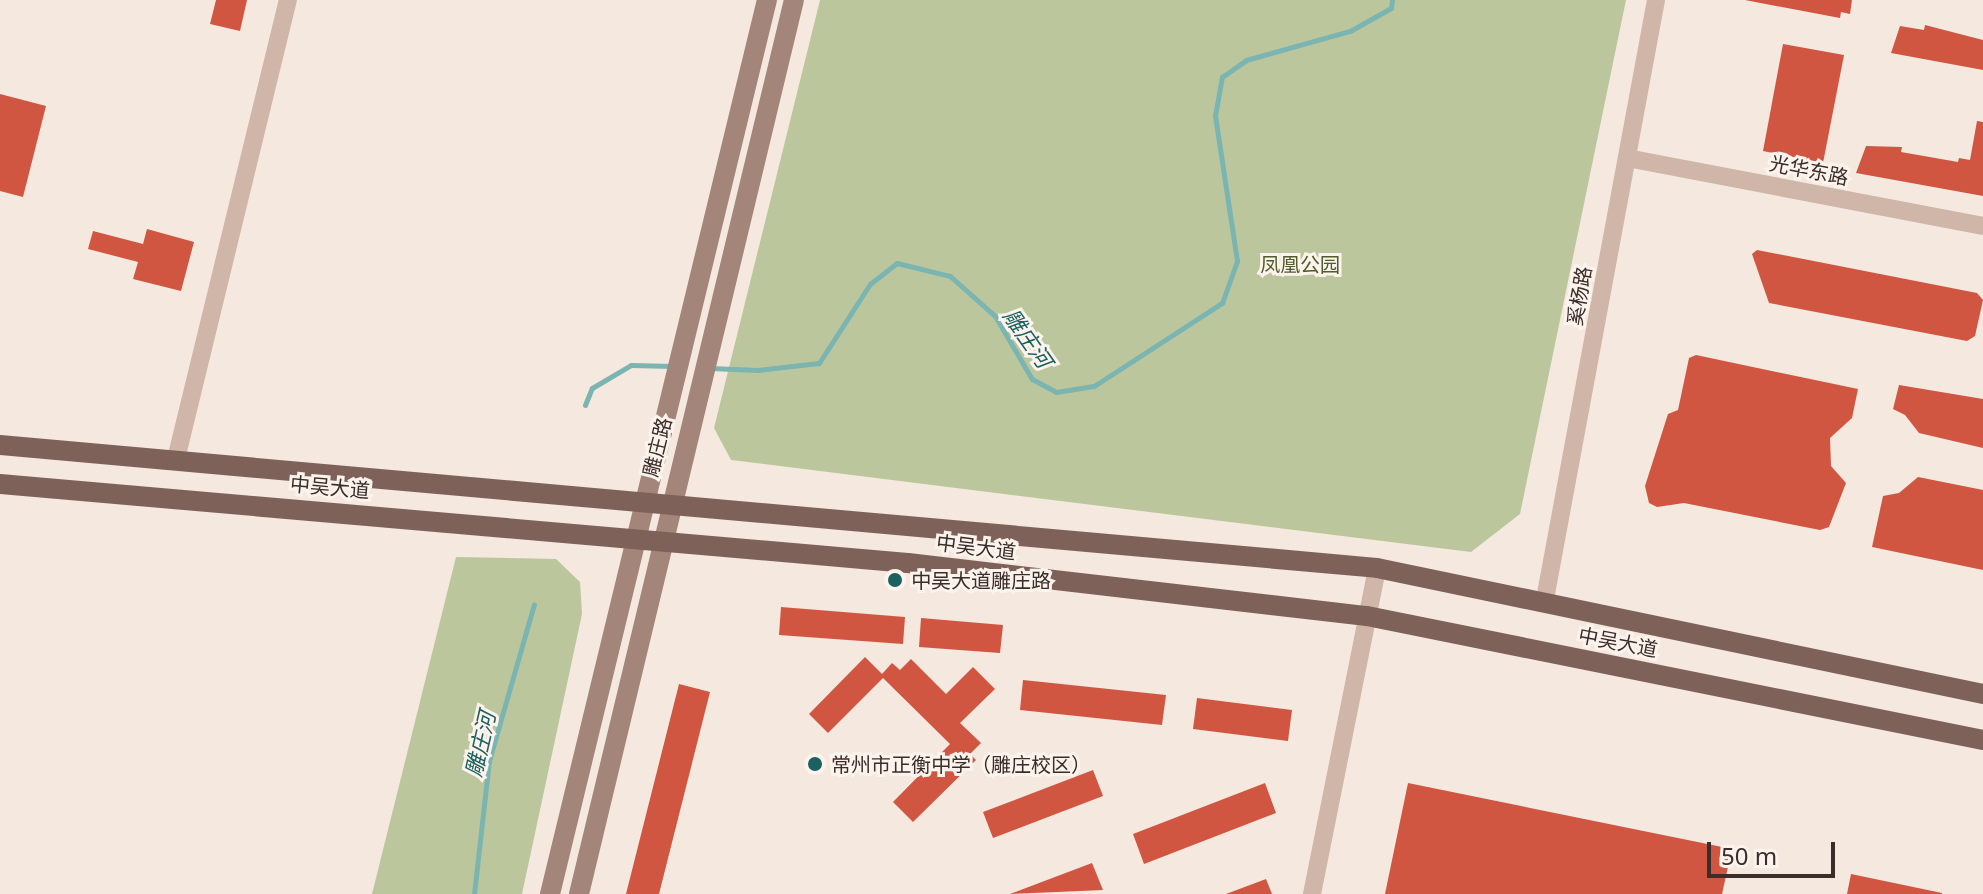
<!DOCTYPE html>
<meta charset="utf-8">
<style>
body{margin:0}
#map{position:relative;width:1983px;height:894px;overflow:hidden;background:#f5e8df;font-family:"Noto Sans","Noto Sans SC",sans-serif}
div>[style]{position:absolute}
.green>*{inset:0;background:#bcc69d}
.stream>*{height:5px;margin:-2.5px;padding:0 2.5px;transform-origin:2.5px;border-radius:2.5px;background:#7bb5b1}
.building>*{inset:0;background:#d05642}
.street>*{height:18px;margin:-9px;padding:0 9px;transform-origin:9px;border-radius:9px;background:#cfb6a9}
.secondary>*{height:20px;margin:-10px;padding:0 10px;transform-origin:10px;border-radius:10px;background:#a3857a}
.primary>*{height:20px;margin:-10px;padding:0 10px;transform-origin:10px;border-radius:10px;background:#7e6259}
.dots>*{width:22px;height:22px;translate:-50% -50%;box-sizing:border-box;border:4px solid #fcf3ec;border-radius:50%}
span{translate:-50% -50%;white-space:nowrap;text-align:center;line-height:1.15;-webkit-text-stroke:6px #fcf3ec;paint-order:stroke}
.street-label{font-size:20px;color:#3b2d29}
.park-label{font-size:20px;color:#4f5c2b}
.poi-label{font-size:20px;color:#3b2d29}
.left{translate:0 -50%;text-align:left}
.water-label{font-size:22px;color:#1b615f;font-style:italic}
.scale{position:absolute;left:1707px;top:842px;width:128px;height:36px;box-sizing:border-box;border:4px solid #3b2d29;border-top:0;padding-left:10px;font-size:24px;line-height:28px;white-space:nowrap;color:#3b2d29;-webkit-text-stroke:6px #fcf3ec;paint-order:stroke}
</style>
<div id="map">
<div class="green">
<div style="clip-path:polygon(820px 0,1626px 0,1520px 514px,1471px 552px,731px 460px,714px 428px)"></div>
<div style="clip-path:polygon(456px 557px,556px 559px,580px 582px,582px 614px,522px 894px,372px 894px)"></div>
</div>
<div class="stream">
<div style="left:710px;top:368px;width:48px;rotate:2.4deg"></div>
<div style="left:758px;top:370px;width:61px;rotate:-6.5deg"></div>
<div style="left:819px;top:363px;width:94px;rotate:-57.2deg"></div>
<div style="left:870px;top:284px;width:34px;rotate:-38deg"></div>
<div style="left:897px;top:263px;width:55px;rotate:13.8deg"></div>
<div style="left:950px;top:276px;width:60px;rotate:41.6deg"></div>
<div style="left:995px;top:316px;width:73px;rotate:59.6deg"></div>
<div style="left:1032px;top:379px;width:27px;rotate:28deg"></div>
<div style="left:1056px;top:392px;width:38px;rotate:-9deg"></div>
<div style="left:1094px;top:386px;width:153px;rotate:-33deg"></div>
<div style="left:1222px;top:303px;width:45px;rotate:-70.3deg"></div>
<div style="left:1237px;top:261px;width:147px;rotate:-98.6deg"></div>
<div style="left:1215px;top:116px;width:40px;rotate:-80deg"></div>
<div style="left:1222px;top:77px;width:29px;rotate:-35deg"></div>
<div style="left:1246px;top:60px;width:108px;rotate:-15.6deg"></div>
<div style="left:1350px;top:31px;width:47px;rotate:-29.3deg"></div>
<div style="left:1391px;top:8px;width:8px;rotate:-83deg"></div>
<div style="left:585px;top:405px;width:18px;rotate:-68deg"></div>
<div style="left:592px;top:388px;width:45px;rotate:-30.5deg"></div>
<div style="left:631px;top:365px;width:41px;rotate:1.4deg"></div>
<div style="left:474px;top:894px;width:134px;rotate:-83.6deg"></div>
<div style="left:489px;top:761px;width:163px;rotate:-74deg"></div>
</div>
<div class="building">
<div style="clip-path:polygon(216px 0,247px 0,240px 31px,210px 24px)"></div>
<div style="clip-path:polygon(1745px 0,1852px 0,1850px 14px,1841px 12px,1840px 18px)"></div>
<div style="clip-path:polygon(1925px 25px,1983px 40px,1983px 70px,1891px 53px,1900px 26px,1924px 30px)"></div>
<div style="clip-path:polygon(1783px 44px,1844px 55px,1823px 163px,1763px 151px)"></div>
<div style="clip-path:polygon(0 94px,46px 106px,23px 197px,0 191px)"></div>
<div style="clip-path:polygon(1977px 121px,1983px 122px,1983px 196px,1856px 173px,1866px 146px,1902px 147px,1901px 152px,1958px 162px,1959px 158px,1970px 160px)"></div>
<div style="clip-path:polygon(147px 229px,194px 242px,181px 291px,133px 279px,138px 262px,88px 249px,93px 231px,143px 244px)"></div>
<div style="clip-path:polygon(1757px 250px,1977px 293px,1983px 300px,1975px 336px,1967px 341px,1769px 303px,1752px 254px)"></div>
<div style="clip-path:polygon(1696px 355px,1858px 389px,1852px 418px,1830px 438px,1831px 466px,1846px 483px,1829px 527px,1820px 530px,1684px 503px,1657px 507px,1649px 503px,1645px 486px,1668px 414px,1678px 410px,1689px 358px)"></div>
<div style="clip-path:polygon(1899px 385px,1983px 399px,1983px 448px,1919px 433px,1905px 415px,1893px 409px)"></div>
<div style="clip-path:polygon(1918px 477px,1983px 490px,1983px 570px,1872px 547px,1883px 496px,1899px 493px)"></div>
<div style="clip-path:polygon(781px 607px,905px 617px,903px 644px,779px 635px)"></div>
<div style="clip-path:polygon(921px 618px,1003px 625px,1000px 653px,919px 647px)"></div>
<div style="clip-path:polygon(865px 657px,882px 674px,892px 663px,900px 670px,911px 659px,946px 694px,973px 667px,995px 689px,960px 723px,981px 743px,970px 754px,976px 760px,913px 822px,893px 802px,950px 744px,883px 678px,828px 733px,809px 714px)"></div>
<div style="clip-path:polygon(1023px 680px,1166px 695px,1162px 725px,1020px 710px)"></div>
<div style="clip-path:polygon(679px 684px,710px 692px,659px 894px,626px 894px)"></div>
<div style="clip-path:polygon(1197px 698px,1292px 710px,1288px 741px,1193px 729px)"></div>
<div style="clip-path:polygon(1093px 770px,1103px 796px,993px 838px,983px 812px)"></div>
<div style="clip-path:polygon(1265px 783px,1276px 813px,1144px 864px,1133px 834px)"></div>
<div style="clip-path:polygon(1408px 783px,1732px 849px,1722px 894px,1385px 894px)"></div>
<div style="clip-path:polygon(1092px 863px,1103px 890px,1010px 894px)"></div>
<div style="clip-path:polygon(1851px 874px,1942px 893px,1942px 894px,1847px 894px)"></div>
<div style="clip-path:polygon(1266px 879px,1272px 894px,1226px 894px)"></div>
</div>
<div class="street">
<div style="left:1627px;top:158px;width:362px;rotate:10.8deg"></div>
<div style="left:176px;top:459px;width:472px;rotate:-76.3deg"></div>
<div style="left:1545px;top:599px;width:609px;rotate:-79.5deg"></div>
<div style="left:1312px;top:894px;width:332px;rotate:-78.7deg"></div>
</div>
<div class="secondary">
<div style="left:550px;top:894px;width:920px;rotate:-76.36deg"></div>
<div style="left:579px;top:894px;width:919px;rotate:-76.48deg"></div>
</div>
<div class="primary">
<div style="left:0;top:445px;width:1382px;rotate:5.1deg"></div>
<div style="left:1377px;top:568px;width:619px;rotate:11.75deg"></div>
<div style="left:0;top:484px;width:911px;rotate:4.97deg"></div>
<div style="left:908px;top:563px;width:462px;rotate:6.6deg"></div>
<div style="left:1367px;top:616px;width:628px;rotate:11.38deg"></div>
</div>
<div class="dots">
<div style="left:895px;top:580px;background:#1b615f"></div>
<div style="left:815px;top:764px;background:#1b615f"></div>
</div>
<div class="street-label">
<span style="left:1809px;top:170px;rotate:11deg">光华东路</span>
<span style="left:1579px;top:296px;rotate:-80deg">奚杨路</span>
<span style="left:657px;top:447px;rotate:-76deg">雕庄路</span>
<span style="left:330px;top:487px;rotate:5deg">中吴大道</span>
<span style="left:976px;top:547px;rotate:7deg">中吴大道</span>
<span style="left:1618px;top:642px;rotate:11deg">中吴大道</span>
</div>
<div class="park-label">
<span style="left:1300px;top:264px">凤凰公园</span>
</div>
<div class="poi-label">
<span class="left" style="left:911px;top:580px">中吴大道雕庄路</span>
<span class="left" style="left:831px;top:764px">常州市正衡中学（雕庄校区）</span>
</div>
<div class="water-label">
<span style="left:1028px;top:338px;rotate:55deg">雕庄河</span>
<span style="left:480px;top:744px;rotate:-77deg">雕庄河</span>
</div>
<div class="scale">50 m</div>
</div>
